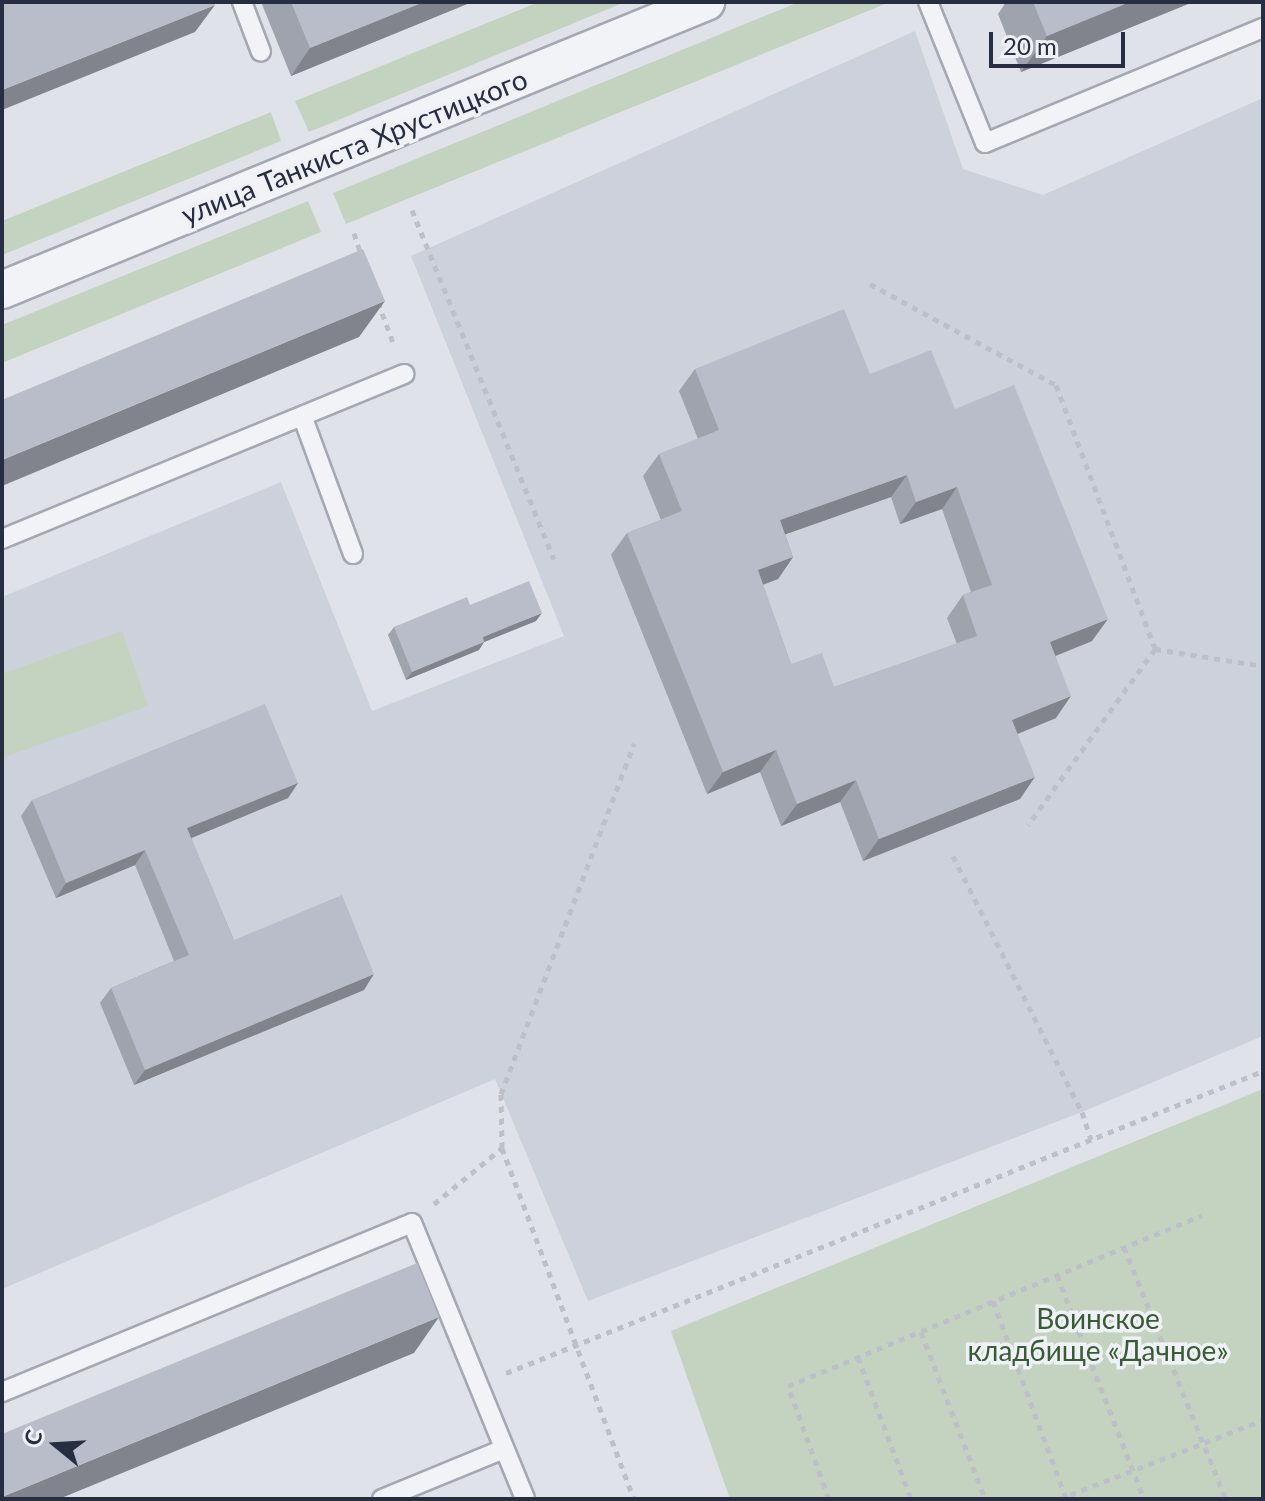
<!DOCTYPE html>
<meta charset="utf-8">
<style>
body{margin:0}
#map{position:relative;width:1265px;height:1501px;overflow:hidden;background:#dfe2e9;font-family:Lato,sans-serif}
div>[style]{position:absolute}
.built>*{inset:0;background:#cdd1db}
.green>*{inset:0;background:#c3d3c0}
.path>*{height:5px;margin-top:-2.5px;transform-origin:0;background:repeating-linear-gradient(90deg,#bdc0c8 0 6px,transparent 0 12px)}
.roads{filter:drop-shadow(2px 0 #a4a8b3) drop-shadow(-2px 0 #a4a8b3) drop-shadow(0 2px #a4a8b3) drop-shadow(0 -2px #a4a8b3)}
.service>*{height:18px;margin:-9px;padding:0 9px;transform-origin:9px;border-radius:9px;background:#f2f3f7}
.minor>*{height:36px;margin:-18px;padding:0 18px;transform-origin:18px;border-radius:18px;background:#f2f3f7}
.wall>*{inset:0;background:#9fa3ad}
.shaded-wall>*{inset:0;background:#82848d}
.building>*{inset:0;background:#b9bdc9}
span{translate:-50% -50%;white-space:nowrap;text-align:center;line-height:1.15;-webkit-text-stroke:7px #eff1f6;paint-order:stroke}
.street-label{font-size:28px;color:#272e41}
.park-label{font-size:28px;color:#385d34}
.frame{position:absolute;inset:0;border:4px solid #272e41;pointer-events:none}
.north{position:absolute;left:16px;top:1405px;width:80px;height:80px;-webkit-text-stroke:6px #eff1f6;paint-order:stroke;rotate:288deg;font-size:22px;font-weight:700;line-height:32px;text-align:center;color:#272e41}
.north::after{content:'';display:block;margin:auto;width:28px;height:36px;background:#272e41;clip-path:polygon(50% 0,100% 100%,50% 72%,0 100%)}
.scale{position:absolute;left:989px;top:32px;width:136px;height:36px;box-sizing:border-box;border:4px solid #272e41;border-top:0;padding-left:10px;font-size:24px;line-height:28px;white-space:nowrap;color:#272e41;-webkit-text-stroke:6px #eff1f6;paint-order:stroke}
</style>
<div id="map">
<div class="built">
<div style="clip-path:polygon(915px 31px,963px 169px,1043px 195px,1263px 98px,1263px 1036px,1082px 1112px,588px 1301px,495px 1079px,2px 1289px,2px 597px,281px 482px,372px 711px,564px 636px,411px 256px)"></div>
</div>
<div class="green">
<div style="clip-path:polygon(539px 2px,625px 2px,309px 132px,295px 101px)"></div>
<div style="clip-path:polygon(799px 2px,890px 2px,346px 224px,333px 193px)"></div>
<div style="clip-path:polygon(271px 112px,281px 141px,2px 255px,2px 221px)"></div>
<div style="clip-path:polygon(308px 201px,321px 232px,2px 363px,2px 325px)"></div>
<div style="clip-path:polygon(122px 631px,148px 706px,2px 758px,2px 674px)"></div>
<div style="clip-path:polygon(1263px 1089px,1263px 1499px,730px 1499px,671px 1331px)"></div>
</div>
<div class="path">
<div style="left:412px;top:210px;width:377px;rotate:67.9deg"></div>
<div style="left:354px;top:233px;width:23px;rotate:72deg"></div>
<div style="left:870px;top:284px;width:212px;rotate:28.5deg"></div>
<div style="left:1056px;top:385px;width:282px;rotate:69.4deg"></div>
<div style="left:1155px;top:649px;width:217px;rotate:125.8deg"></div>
<div style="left:378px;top:302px;width:46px;rotate:69.6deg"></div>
<div style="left:1155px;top:649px;width:109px;rotate:8.9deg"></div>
<div style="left:953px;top:856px;width:287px;rotate:63.3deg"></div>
<div style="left:1082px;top:1112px;width:29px;rotate:72deg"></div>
<div style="left:502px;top:1148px;width:375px;rotate:69.4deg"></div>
<div style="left:434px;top:1204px;width:88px;rotate:-39.5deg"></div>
<div style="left:502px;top:1148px;width:54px;rotate:-91.1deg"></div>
<div style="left:501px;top:1094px;width:375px;rotate:-69.2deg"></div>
<div style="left:1124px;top:1247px;width:272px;rotate:68deg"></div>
<div style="left:1057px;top:1275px;width:240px;rotate:68.8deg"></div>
<div style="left:993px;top:1301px;width:210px;rotate:69.7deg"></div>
<div style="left:921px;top:1332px;width:179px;rotate:69deg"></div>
<div style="left:858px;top:1357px;width:152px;rotate:69.5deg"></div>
<div style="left:506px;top:1373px;width:815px;rotate:-21.75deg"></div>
<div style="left:829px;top:1499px;width:120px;rotate:-109.9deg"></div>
<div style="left:788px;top:1386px;width:448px;rotate:-22.4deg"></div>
<div style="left:1059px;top:1499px;width:219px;rotate:-21.2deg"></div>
</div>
<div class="roads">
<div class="service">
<div style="left:242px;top:2px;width:53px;rotate:69.2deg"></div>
<div style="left:928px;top:2px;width:152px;rotate:68deg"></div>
<div style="left:985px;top:143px;width:301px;rotate:-22.5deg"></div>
<div style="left:303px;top:418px;width:145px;rotate:69.8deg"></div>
<div style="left:2px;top:539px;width:435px;rotate:-22.3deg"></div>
<div style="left:2px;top:1392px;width:443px;rotate:-22.4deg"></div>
<div style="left:412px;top:1223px;width:298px;rotate:67.7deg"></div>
<div style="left:382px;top:1499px;width:132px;rotate:-22.3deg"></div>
</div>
<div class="minor">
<div style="left:2px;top:290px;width:761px;rotate:-22.25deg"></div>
</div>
</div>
<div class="wall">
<div style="clip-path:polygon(261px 2px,472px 2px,291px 76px)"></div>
<div style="clip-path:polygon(1006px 2px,1193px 2px,1021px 72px,998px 14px)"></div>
<div style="clip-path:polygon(evenodd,695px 369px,870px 374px,955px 409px,1092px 641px,1056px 656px,1056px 718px,1018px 734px,1020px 799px,863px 861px,840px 802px,781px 826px,760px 772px,707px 794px,611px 555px,627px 533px,661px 520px,643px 476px,659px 454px,698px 439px,679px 391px,695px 369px,891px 497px,900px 524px,942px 509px,971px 592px,963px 595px,947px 618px,957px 644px,834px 687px,791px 664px,763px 585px,778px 579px,793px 557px,785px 534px,891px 497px)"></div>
<div style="clip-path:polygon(470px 605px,536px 621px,484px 642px,479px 650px,406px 680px,388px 635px,394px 627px)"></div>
<div style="clip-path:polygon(298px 783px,288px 798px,191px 838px,234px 940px,364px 990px,134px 1085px,100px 1003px,111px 988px,174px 961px,135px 865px,56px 898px,21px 816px,32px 800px)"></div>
</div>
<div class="shaded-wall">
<div style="clip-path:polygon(424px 2px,472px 2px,291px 76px,310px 48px)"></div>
<div style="clip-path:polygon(1130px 2px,1193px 2px,1021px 72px,1047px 36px)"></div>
<div style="clip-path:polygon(215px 5px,195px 32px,2px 110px,2px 90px)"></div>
<div style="clip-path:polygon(385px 301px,359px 337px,2px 486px,2px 460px)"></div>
<div style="clip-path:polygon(907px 475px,891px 497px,764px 542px,780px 520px)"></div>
<div style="clip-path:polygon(957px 487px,942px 509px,900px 524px,916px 502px)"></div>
<div style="clip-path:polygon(793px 557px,778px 579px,742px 592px,758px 570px)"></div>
<div style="clip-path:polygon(542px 613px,536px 621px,484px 642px,479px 650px,406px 680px,412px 672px,483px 637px)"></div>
<div style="clip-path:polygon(1108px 619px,1092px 641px,1035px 664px,1050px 642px)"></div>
<div style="clip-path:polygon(1071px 696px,1056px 718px,997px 742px,1012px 720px)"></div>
<div style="clip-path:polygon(776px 750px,760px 772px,707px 794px,723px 772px)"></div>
<div style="clip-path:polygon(1035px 777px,1020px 799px,863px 861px,879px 839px)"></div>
<div style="clip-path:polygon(856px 780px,840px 802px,781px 826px,797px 804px)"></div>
<div style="clip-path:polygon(298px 783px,288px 798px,177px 844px,187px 828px)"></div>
<div style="clip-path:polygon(145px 850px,135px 865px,56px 898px,66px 883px)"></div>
<div style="clip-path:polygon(374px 974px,364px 990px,134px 1085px,145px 1070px)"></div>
<div style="clip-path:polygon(439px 1317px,414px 1353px,59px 1499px,2px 1499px,2px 1497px)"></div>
</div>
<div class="building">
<div style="clip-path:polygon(5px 2px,214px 2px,215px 5px,2px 90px,2px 3px)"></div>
<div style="clip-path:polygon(291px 2px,424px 2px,310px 48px)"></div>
<div style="clip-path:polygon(1033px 2px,1130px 2px,1047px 36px)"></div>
<div style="clip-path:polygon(363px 249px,385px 301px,2px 460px,2px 400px)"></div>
<div style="clip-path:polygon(evenodd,844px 309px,870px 374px,931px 350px,955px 409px,1014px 385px,1108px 619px,1050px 642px,1071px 696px,1012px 720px,1035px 777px,879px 839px,856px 780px,797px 804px,776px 750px,723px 772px,627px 533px,682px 511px,659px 454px,719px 430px,695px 369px,844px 309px,907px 475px,916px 502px,957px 487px,992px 585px,963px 595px,977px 636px,834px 687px,822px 653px,791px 664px,758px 570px,793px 557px,780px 520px,907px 475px)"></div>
<div style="clip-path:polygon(529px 581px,542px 613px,483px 637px,484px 642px,412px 672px,394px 627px,467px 597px,470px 605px)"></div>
<div style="clip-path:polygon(265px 704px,298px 783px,187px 828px,234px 940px,342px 895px,374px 974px,145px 1070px,111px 988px,189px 955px,145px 850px,66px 883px,32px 800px)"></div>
<div style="clip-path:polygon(417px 1263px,439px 1317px,2px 1497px,2px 1434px)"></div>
</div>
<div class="street-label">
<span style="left:354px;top:146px;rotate:-22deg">улица Танкиста Хрустицкого</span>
</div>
<div class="park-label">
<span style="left:1098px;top:1334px">Воинское<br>кладбище «Дачное»</span>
</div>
<div class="frame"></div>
<div class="north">С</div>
<div class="scale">20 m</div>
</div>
